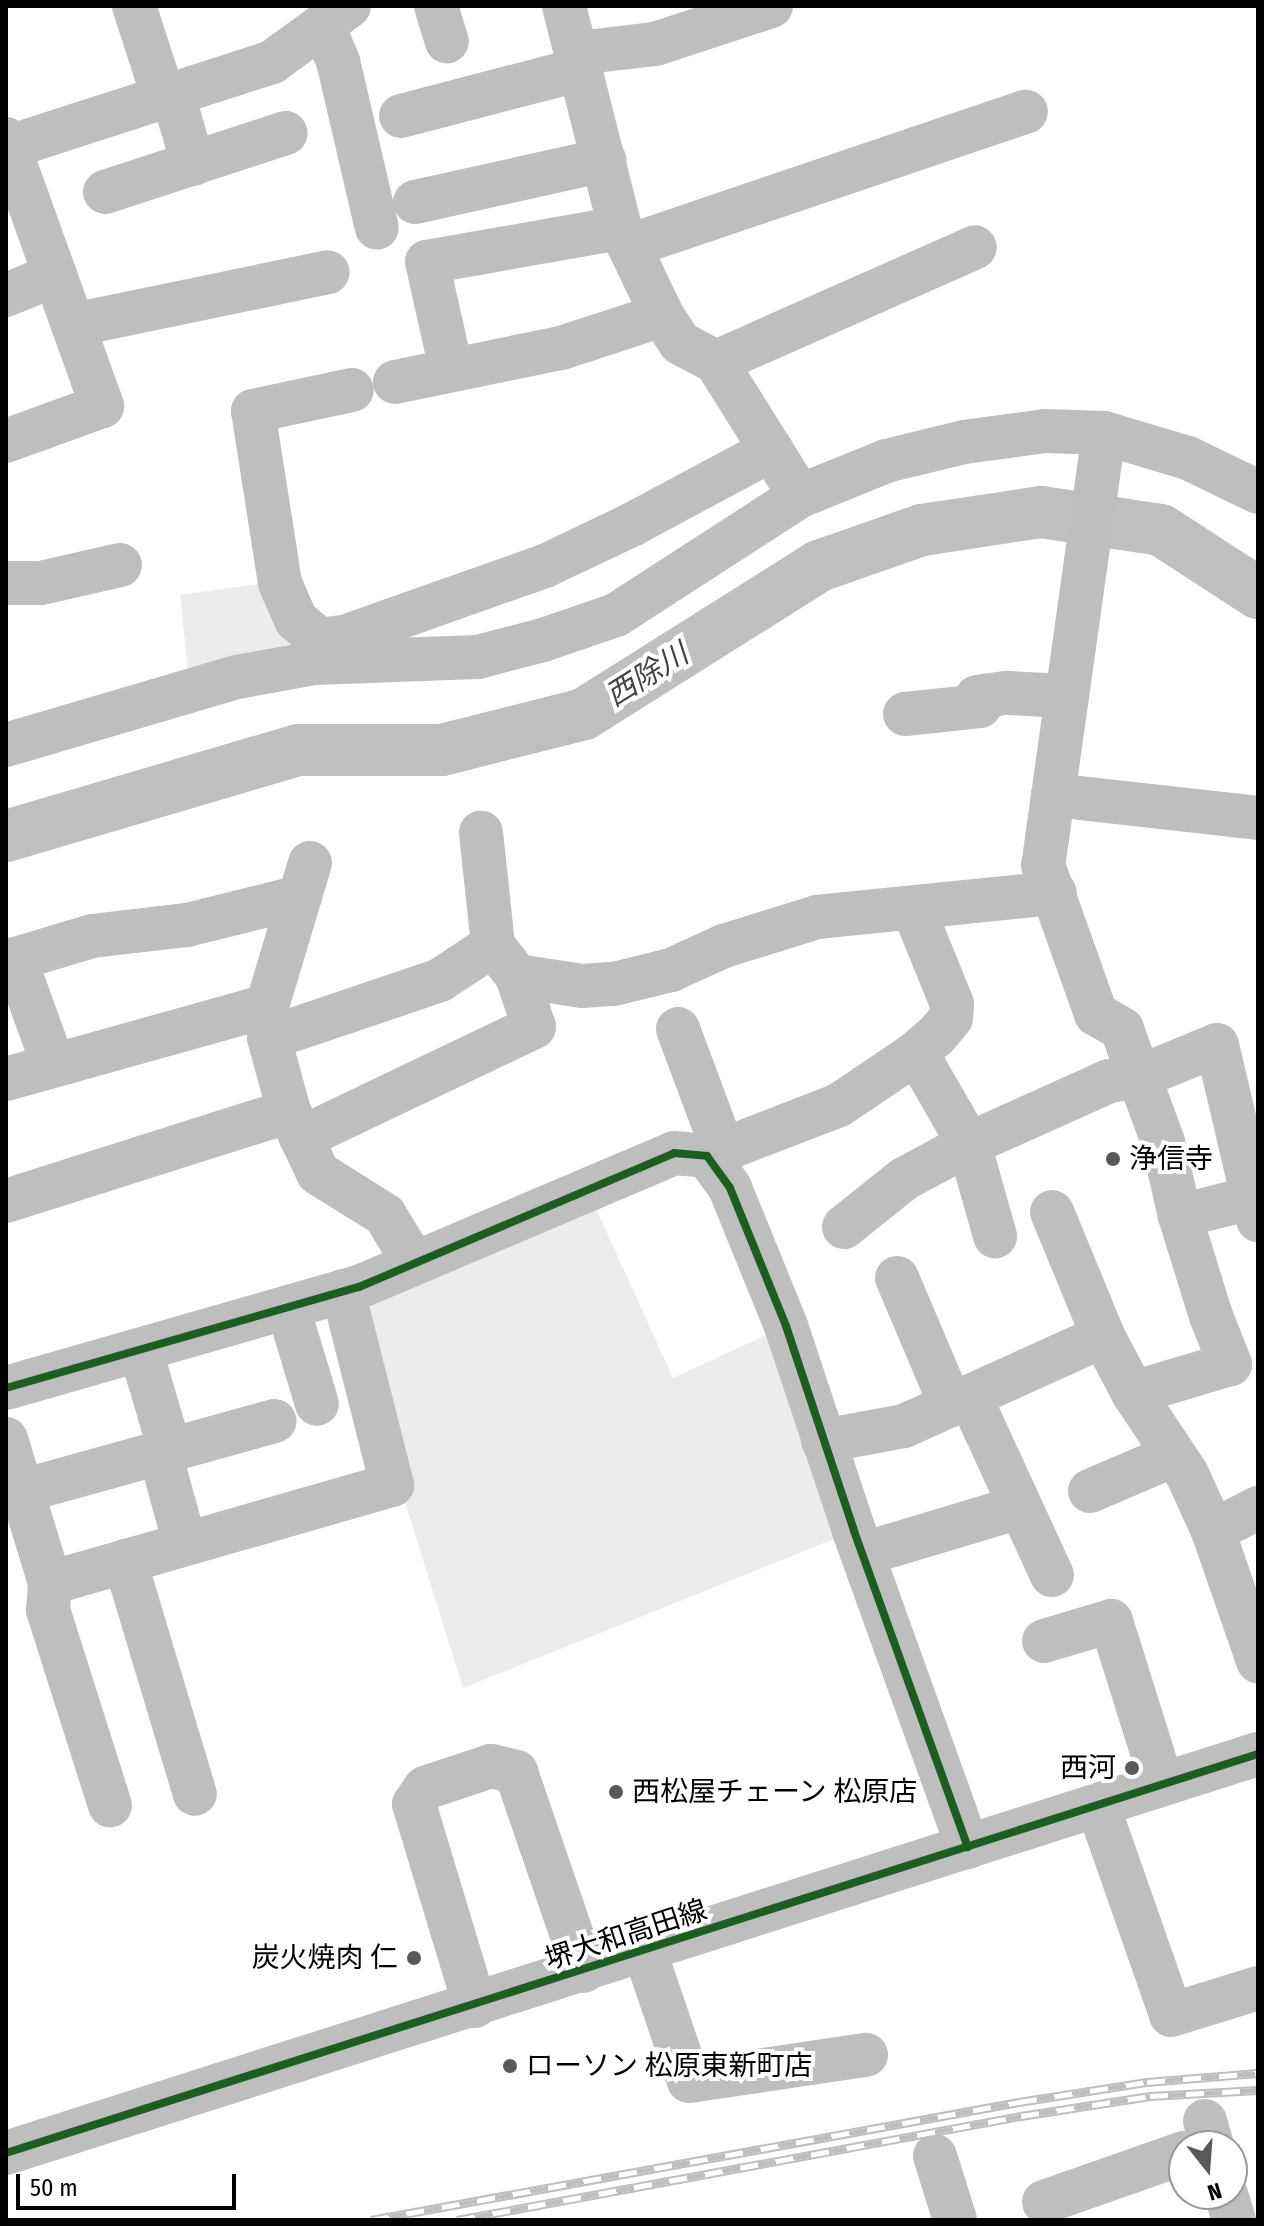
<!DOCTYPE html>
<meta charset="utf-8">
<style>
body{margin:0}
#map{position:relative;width:1264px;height:2226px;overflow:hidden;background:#fff;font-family:"Fira Sans Condensed","Noto Sans JP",sans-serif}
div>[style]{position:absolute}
.green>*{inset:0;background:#ececec}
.river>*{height:52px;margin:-26px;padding:0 26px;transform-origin:26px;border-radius:26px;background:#bfbfbf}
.minor>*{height:44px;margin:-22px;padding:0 22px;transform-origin:22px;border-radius:22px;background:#bebebe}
.major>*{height:44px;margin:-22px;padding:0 22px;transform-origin:22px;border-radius:22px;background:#bebebe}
.rail>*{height:9px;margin-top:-4.5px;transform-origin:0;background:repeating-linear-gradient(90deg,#fff 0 18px,#bebebe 0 36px);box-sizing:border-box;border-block:2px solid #bebebe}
.cycleway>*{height:8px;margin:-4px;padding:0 4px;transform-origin:4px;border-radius:4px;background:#1b5e20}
.dots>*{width:22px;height:22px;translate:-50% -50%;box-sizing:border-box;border:4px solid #fff;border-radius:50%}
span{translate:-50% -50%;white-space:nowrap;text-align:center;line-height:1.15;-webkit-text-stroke:8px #fff;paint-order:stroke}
.poi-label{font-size:28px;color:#000}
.left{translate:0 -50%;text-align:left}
.right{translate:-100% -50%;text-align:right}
.street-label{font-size:28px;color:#000}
.water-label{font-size:30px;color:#444;font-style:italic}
.frame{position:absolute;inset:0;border:8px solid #000;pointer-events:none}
.north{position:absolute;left:1168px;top:2130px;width:80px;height:80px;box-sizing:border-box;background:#fff;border:2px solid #999;border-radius:50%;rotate:163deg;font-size:22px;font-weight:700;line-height:32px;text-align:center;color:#000}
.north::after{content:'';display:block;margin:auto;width:28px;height:36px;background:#595959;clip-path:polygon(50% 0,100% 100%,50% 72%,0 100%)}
.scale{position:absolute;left:16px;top:2174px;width:220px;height:36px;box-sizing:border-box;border:4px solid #000;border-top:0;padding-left:10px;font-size:24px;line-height:28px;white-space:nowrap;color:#000;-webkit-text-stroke:6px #fff;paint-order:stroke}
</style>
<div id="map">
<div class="green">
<div style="clip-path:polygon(265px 583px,295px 638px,293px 650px,189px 681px,180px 595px)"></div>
<div style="clip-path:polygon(587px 1189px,673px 1378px,786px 1326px,854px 1531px,463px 1688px,404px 1499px,359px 1287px)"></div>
</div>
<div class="river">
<div style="left:6px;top:836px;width:305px;rotate:-16.4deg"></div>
<div style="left:299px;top:750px;width:143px"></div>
<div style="left:442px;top:750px;width:146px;rotate:-14.2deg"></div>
<div style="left:584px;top:714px;width:278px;rotate:-32.2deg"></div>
<div style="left:819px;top:566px;width:109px;rotate:-19.3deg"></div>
<div style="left:922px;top:530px;width:120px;rotate:-8.6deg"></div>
<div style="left:1041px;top:512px;width:121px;rotate:8.5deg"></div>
<div style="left:1161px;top:530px;width:116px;rotate:33deg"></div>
</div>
<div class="minor">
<div style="left:134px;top:6px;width:94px;rotate:72deg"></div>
<div style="left:436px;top:6px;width:37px;rotate:73deg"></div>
<div style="left:564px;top:6px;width:229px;rotate:75.8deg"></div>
<div style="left:620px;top:228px;width:20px;rotate:63deg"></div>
<div style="left:629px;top:246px;width:76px;rotate:64.4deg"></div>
<div style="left:662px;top:315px;width:33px;rotate:57deg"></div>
<div style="left:680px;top:343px;width:41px;rotate:27.8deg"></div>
<div style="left:716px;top:362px;width:158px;rotate:57.9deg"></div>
<div style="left:323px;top:26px;width:38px;rotate:67deg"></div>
<div style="left:338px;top:61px;width:171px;rotate:76.9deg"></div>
<div style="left:578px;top:53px;width:78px;rotate:-6.7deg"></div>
<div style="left:655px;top:44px;width:122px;rotate:-18.1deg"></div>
<div style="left:172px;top:92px;width:75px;rotate:73.7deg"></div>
<div style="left:401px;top:116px;width:187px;rotate:-14.6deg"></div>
<div style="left:6px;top:139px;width:284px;rotate:70.2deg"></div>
<div style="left:102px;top:406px;width:102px;rotate:160deg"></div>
<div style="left:6px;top:148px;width:280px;rotate:-17.9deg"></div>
<div style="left:272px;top:62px;width:95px;rotate:-36deg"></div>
<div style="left:105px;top:192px;width:190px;rotate:-18.1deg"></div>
<div style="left:415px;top:202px;width:194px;rotate:-12.5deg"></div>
<div style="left:629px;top:246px;width:419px;rotate:-18.7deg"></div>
<div style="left:6px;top:295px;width:53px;rotate:-22.2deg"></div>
<div style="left:73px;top:325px;width:260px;rotate:-11.7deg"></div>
<div style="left:716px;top:362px;width:283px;rotate:-23.9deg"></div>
<div style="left:451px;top:369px;width:110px;rotate:-102.6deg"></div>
<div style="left:427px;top:262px;width:196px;rotate:-10deg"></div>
<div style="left:395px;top:382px;width:169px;rotate:-11.6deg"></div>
<div style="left:561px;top:348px;width:106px;rotate:-18.1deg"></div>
<div style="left:1104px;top:433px;width:436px;rotate:98deg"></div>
<div style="left:1043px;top:865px;width:158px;rotate:70.4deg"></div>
<div style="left:1096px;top:1014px;width:30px;rotate:30deg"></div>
<div style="left:1122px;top:1029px;width:51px;rotate:70.5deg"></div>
<div style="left:1139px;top:1077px;width:84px;rotate:-22.3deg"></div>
<div style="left:1217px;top:1045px;width:180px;rotate:76.8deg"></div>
<div style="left:6px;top:583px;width:35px"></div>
<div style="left:41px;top:583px;width:81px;rotate:-12.8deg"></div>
<div style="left:320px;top:640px;width:27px;rotate:-8deg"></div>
<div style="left:347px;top:636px;width:210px;rotate:-19.5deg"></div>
<div style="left:545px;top:566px;width:98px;rotate:-25.5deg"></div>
<div style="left:633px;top:524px;width:157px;rotate:-28.2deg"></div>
<div style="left:314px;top:663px;width:24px;rotate:-75deg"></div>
<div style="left:320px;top:640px;width:31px;rotate:-140deg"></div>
<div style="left:296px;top:620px;width:40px;rotate:-113.4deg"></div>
<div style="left:280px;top:583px;width:174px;rotate:-98.9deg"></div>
<div style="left:253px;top:411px;width:101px;rotate:-12deg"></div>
<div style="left:905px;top:714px;width:75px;rotate:-6.1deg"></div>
<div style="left:980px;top:706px;width:9px;rotate:-108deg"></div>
<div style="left:977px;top:697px;width:30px;rotate:-8deg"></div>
<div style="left:1007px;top:693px;width:60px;rotate:2.9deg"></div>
<div style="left:6px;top:745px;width:241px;rotate:-16.4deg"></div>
<div style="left:237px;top:677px;width:78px;rotate:-10.3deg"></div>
<div style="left:314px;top:663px;width:164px;rotate:-2.1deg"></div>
<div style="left:478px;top:657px;width:67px;rotate:-14.7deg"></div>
<div style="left:543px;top:640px;width:77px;rotate:-18.9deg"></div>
<div style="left:616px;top:615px;width:219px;rotate:-32.9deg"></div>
<div style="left:800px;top:496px;width:93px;rotate:-22.1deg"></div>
<div style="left:886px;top:461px;width:80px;rotate:-13.7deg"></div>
<div style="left:964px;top:442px;width:82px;rotate:-7.7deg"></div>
<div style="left:1045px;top:431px;width:59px;rotate:1.9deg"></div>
<div style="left:1104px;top:433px;width:88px;rotate:16.6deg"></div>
<div style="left:1188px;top:458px;width:78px;rotate:25.9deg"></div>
<div style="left:1053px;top:795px;width:206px;rotate:6.4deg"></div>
<div style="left:310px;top:863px;width:149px;rotate:106.7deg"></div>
<div style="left:267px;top:1006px;width:32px;rotate:86deg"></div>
<div style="left:269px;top:1038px;width:76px;rotate:74.7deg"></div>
<div style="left:289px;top:1111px;width:68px;rotate:64.9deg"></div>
<div style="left:318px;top:1173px;width:79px;rotate:32.1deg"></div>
<div style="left:385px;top:1215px;width:56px;rotate:58.9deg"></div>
<div style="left:15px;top:959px;width:112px;rotate:70.1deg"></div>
<div style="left:6px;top:962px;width:90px;rotate:-16.8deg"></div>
<div style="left:92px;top:936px;width:96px;rotate:-6.6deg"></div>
<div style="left:187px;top:925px;width:116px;rotate:-13.9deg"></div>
<div style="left:517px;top:976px;width:66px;rotate:8.7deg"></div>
<div style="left:582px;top:986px;width:32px;rotate:-4deg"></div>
<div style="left:614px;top:984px;width:59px;rotate:-13.8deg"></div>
<div style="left:671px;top:970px;width:58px;rotate:-24.4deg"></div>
<div style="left:724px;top:946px;width:97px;rotate:-17.3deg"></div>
<div style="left:817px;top:917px;width:239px;rotate:-5.8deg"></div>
<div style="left:678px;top:1029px;width:129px;rotate:69.6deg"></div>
<div style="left:269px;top:1038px;width:181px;rotate:-18.7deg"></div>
<div style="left:440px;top:980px;width:64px;rotate:-33.4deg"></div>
<div style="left:913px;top:1055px;width:30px;rotate:-40deg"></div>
<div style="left:936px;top:1036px;width:23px;rotate:-50deg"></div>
<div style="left:951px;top:1018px;width:14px;rotate:-86deg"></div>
<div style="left:952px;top:1004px;width:104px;rotate:-112.1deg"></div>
<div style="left:6px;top:1079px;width:271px;rotate:-15.6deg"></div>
<div style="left:301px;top:1138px;width:258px;rotate:-25.5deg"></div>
<div style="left:534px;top:1027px;width:54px;rotate:-108.4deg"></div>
<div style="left:517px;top:976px;width:39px;rotate:-128deg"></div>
<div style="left:493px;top:945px;width:113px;rotate:-96.1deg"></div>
<div style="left:707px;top:1156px;width:142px;rotate:-21.1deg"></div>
<div style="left:839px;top:1105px;width:89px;rotate:-34deg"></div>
<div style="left:913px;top:1055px;width:16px;rotate:45deg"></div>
<div style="left:924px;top:1066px;width:90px;rotate:60deg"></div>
<div style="left:969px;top:1144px;width:96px;rotate:74.2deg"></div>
<div style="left:6px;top:1201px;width:297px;rotate:-17.6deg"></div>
<div style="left:1052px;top:1212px;width:134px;rotate:67.6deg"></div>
<div style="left:1180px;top:1216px;width:73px;rotate:-14.2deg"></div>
<div style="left:844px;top:1227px;width:77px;rotate:-38.7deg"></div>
<div style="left:904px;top:1179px;width:74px;rotate:-28.3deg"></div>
<div style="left:969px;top:1144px;width:154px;rotate:-24.2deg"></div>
<div style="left:1109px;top:1081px;width:30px;rotate:-8deg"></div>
<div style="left:1139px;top:1077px;width:69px;rotate:69.7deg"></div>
<div style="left:1163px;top:1142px;width:76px;rotate:77.1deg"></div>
<div style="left:1180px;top:1216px;width:105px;rotate:72.8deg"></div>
<div style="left:1211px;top:1316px;width:52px;rotate:68.4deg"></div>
<div style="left:1230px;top:1364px;width:101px;rotate:163.4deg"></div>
<div style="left:897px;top:1278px;width:138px;rotate:67deg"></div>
<div style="left:288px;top:1308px;width:100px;rotate:73.2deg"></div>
<div style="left:141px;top:1352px;width:102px;rotate:73.5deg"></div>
<div style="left:6px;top:1388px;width:367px;rotate:-16deg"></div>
<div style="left:359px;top:1287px;width:342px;rotate:-23deg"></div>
<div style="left:674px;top:1153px;width:33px;rotate:5deg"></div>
<div style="left:707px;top:1156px;width:39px;rotate:54deg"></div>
<div style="left:730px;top:1188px;width:149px;rotate:67.9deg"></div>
<div style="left:786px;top:1326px;width:216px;rotate:71.6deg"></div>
<div style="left:854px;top:1531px;width:336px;rotate:70.2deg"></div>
<div style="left:970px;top:1397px;width:196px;rotate:65.3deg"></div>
<div style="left:6px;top:1439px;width:151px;rotate:73deg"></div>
<div style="left:50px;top:1583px;width:27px;rotate:94deg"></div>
<div style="left:48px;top:1610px;width:205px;rotate:72.4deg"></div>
<div style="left:823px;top:1441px;width:82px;rotate:-10.5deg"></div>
<div style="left:904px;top:1426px;width:218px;rotate:-24.3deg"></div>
<div style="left:1103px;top:1336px;width:64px;rotate:62.2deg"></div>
<div style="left:1133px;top:1393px;width:97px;rotate:56.3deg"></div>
<div style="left:1187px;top:1474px;width:63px;rotate:65.5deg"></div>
<div style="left:1213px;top:1531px;width:138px;rotate:70.9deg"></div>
<div style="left:160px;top:1453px;width:94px;rotate:74.6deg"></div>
<div style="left:22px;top:1491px;width:262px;rotate:-15.5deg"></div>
<div style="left:1090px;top:1491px;width:91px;rotate:-23.2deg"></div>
<div style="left:1213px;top:1531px;width:51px;rotate:-27.1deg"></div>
<div style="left:863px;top:1554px;width:164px;rotate:-16.7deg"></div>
<div style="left:125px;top:1561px;width:243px;rotate:73.3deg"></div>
<div style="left:50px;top:1583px;width:356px;rotate:-16deg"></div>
<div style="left:392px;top:1485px;width:200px;rotate:-104.2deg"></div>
<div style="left:1044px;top:1641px;width:70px;rotate:-16.6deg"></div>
<div style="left:1111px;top:1621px;width:171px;rotate:72.6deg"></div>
<div style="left:1098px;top:1806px;width:221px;rotate:70.7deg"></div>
<div style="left:1171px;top:2015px;width:91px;rotate:-17.2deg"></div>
<div style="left:645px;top:1952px;width:136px;rotate:71.2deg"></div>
<div style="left:689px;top:2081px;width:179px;rotate:-8.4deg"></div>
<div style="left:475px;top:2006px;width:211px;rotate:-106.8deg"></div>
<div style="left:414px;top:1804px;width:19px;rotate:-55deg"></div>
<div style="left:425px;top:1788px;width:70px;rotate:-18.4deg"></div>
<div style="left:491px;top:1766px;width:26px;rotate:13deg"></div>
<div style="left:516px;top:1772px;width:210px;rotate:71.1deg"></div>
<div style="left:1205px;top:2121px;width:26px;rotate:74deg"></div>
<div style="left:935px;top:2156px;width:67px;rotate:72.6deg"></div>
<div style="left:1226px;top:2194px;width:27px;rotate:73deg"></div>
<div style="left:1044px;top:2202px;width:148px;rotate:-19.3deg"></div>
</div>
<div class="major">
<div style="left:6px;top:2153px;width:1314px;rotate:-17.68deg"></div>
</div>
<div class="rail">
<div style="left:371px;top:2220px;width:659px;rotate:-10.32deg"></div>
<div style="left:1019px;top:2102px;width:130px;rotate:-8.9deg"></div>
<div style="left:1147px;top:2082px;width:111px;rotate:-4.6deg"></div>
<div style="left:457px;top:2220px;width:574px;rotate:-10.45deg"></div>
<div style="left:1021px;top:2116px;width:131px;rotate:-8.8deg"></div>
<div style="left:1150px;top:2096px;width:108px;rotate:-3.2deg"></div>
</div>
<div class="cycleway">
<div style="left:6px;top:1388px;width:367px;rotate:-16deg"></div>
<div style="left:359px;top:1287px;width:342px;rotate:-23deg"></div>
<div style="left:674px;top:1153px;width:33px;rotate:5deg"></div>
<div style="left:707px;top:1156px;width:39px;rotate:54deg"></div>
<div style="left:730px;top:1188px;width:149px;rotate:67.9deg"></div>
<div style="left:786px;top:1326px;width:216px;rotate:71.6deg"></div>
<div style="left:854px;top:1531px;width:336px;rotate:70.2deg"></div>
<div style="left:6px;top:2153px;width:1314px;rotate:-17.68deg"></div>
</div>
<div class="dots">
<div style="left:1113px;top:1159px;background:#595959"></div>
<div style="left:1132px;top:1768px;background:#595959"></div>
<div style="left:616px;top:1792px;background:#595959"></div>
<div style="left:414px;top:1958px;background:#595959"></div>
<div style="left:510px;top:2066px;background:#595959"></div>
</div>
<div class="poi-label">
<span class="left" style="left:1129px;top:1159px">浄信寺</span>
<span class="right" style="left:1116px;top:1768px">西河</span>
<span class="left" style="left:632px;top:1792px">西松屋チェーン 松原店</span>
<span class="right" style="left:398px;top:1958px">炭火焼肉 仁</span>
<span class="left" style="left:526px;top:2066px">ローソン 松原東新町店</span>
</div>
<div class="street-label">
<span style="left:626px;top:1935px;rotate:-18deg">堺大和高田線</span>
</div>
<div class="water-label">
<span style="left:647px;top:675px;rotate:-32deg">西除川</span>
</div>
<div class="frame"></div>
<div class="north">N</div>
<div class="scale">50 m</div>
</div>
